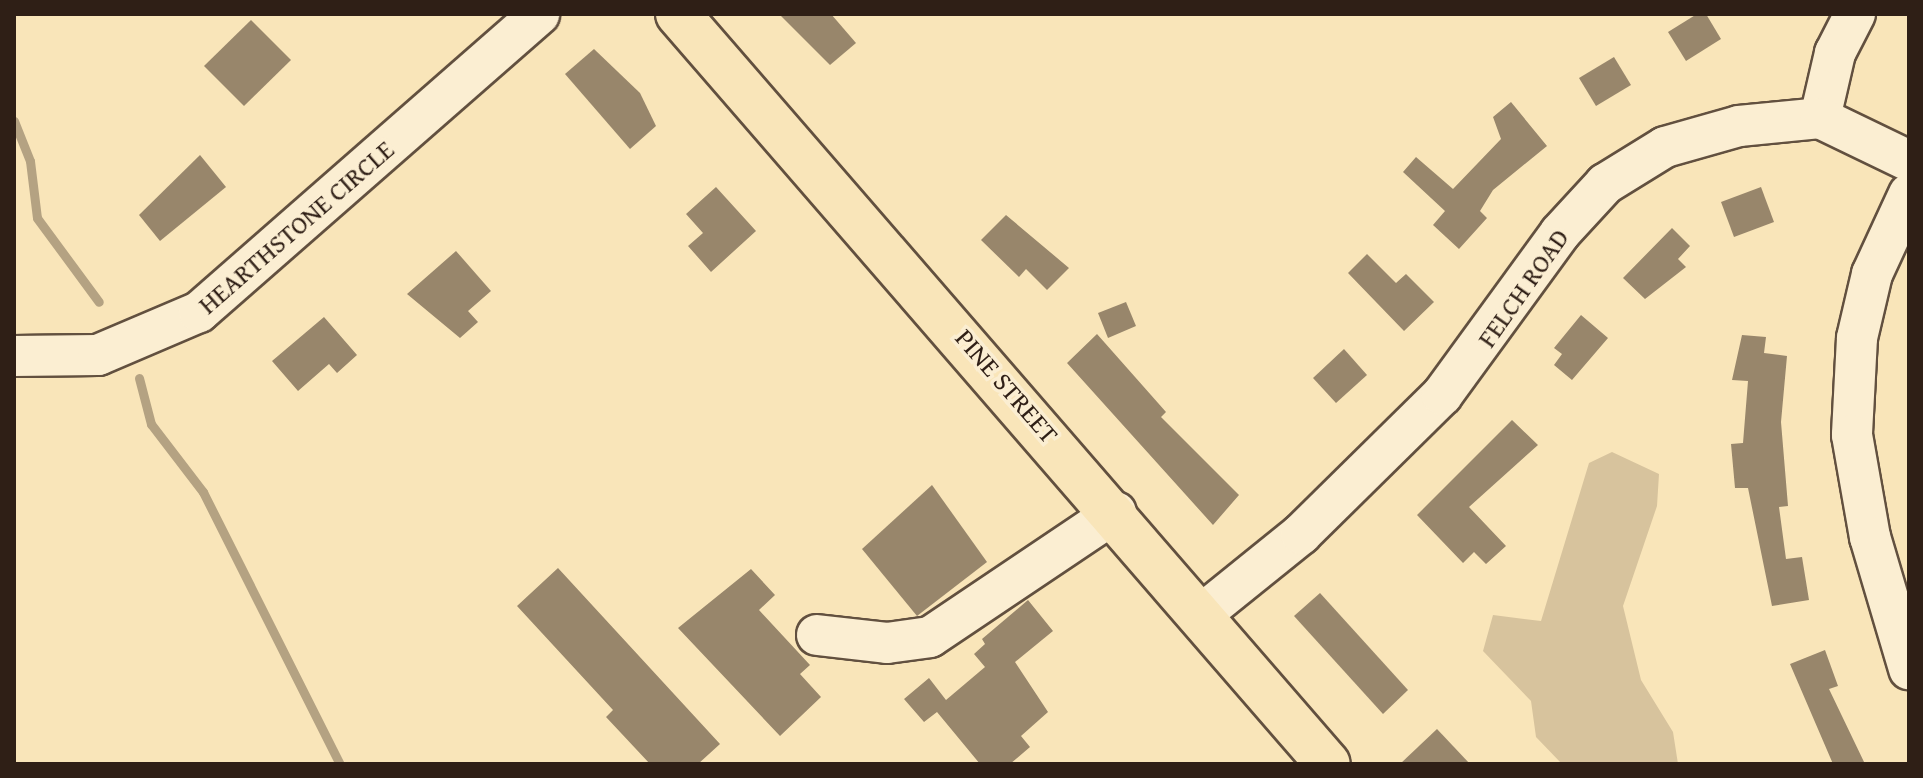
<!DOCTYPE html>
<style>
body{margin:0}
#map{position:relative;width:1923px;height:778px;overflow:hidden;background:#f9e5b9;font-family:"Gentium Book Plus",serif}
div>[style]{position:absolute}
.green>*{inset:0;background:#d7c39d}
.stream>*{height:9px;margin:-4.5px;padding:0 4.5px;transform-origin:4.5px;border-radius:4.5px;background:#b4a282}
.building>*{inset:0;background:#98866b}
.roads{filter:drop-shadow(2px 0 #62503f) drop-shadow(-2px 0 #62503f) drop-shadow(0 2px #62503f) drop-shadow(0 -2px #62503f)}
.minor>*{height:40px;margin:-20px;padding:0 20px;transform-origin:20px;border-radius:20px;background:#fbeed2}
.major>*{height:44px;margin:-22px;padding:0 22px;transform-origin:22px;border-radius:22px;background:#f9e5b9}
span{translate:-50% -50%;white-space:nowrap;text-align:center;line-height:1.15;-webkit-text-stroke:7px #fbeed2;paint-order:stroke}
.street-label{font-size:26px;color:#2f1f16}
.frame{position:absolute;inset:0;border:16px solid #2f1f16;pointer-events:none}
</style>
<div id="map">
<div class="green">
<div style="clip-path:polygon(1612px 452px,1659px 474px,1657px 506px,1623px 606px,1641px 680px,1673px 732px,1678px 764px,1562px 764px,1536px 737px,1531px 701px,1483px 651px,1493px 615px,1541px 621px,1589px 463px)"></div>
</div>
<div class="stream">
<div style="left:14px;top:121px;width:43px;rotate:68.2deg"></div>
<div style="left:30px;top:161px;width:57px;rotate:83deg"></div>
<div style="left:37px;top:218px;width:104px;rotate:53.6deg"></div>
<div style="left:139px;top:378px;width:48px;rotate:75.4deg"></div>
<div style="left:151px;top:424px;width:86px;rotate:52.6deg"></div>
<div style="left:203px;top:492px;width:305px;rotate:63.3deg"></div>
</div>
<div class="building">
<div style="clip-path:polygon(779px 14px,831px 14px,856px 43px,830px 65px)"></div>
<div style="clip-path:polygon(1697px 14px,1706px 14px,1721px 39px,1686px 61px,1668px 32px)"></div>
<div style="clip-path:polygon(251px 20px,291px 60px,244px 106px,204px 66px)"></div>
<div style="clip-path:polygon(594px 49px,640px 93px,656px 126px,630px 149px,565px 74px)"></div>
<div style="clip-path:polygon(1614px 57px,1631px 85px,1596px 106px,1579px 78px)"></div>
<div style="clip-path:polygon(1511px 102px,1547px 146px,1493px 190px,1480px 211px,1487px 218px,1459px 249px,1433px 225px,1445px 211px,1403px 172px,1416px 157px,1453px 189px,1501px 139px,1493px 117px)"></div>
<div style="clip-path:polygon(200px 155px,226px 187px,160px 241px,139px 215px)"></div>
<div style="clip-path:polygon(716px 187px,756px 231px,711px 272px,688px 246px,703px 233px,686px 214px)"></div>
<div style="clip-path:polygon(1761px 187px,1774px 222px,1734px 237px,1721px 202px)"></div>
<div style="clip-path:polygon(1006px 215px,1069px 268px,1047px 290px,1026px 269px,1019px 277px,981px 240px)"></div>
<div style="clip-path:polygon(1672px 228px,1690px 246px,1678px 259px,1686px 267px,1645px 299px,1623px 278px)"></div>
<div style="clip-path:polygon(456px 251px,491px 291px,468px 311px,478px 322px,460px 338px,407px 294px)"></div>
<div style="clip-path:polygon(1367px 254px,1396px 283px,1406px 274px,1434px 302px,1404px 331px,1348px 273px)"></div>
<div style="clip-path:polygon(1126px 302px,1136px 326px,1108px 338px,1098px 313px)"></div>
<div style="clip-path:polygon(1581px 315px,1608px 338px,1572px 380px,1554px 365px,1562px 354px,1554px 348px)"></div>
<div style="clip-path:polygon(324px 317px,357px 355px,337px 373px,329px 364px,298px 391px,272px 361px)"></div>
<div style="clip-path:polygon(1097px 334px,1166px 412px,1161px 417px,1239px 495px,1213px 525px,1067px 363px)"></div>
<div style="clip-path:polygon(1742px 335px,1766px 337px,1764px 353px,1787px 356px,1781px 422px,1788px 506px,1779px 507px,1786px 559px,1802px 557px,1809px 600px,1772px 606px,1748px 488px,1735px 488px,1731px 444px,1743px 443px,1748px 381px,1732px 380px)"></div>
<div style="clip-path:polygon(1344px 349px,1367px 375px,1336px 403px,1313px 378px)"></div>
<div style="clip-path:polygon(1512px 420px,1538px 445px,1469px 507px,1506px 546px,1486px 564px,1474px 552px,1463px 563px,1417px 515px)"></div>
<div style="clip-path:polygon(932px 485px,987px 562px,917px 616px,862px 549px)"></div>
<div style="clip-path:polygon(558px 568px,720px 744px,698px 764px,650px 764px,606px 717px,613px 710px,517px 606px)"></div>
<div style="clip-path:polygon(751px 569px,775px 595px,759px 610px,810px 665px,800px 674px,821px 697px,780px 736px,678px 628px)"></div>
<div style="clip-path:polygon(1320px 593px,1408px 690px,1383px 714px,1294px 616px)"></div>
<div style="clip-path:polygon(1028px 600px,1053px 631px,1015px 662px,1048px 712px,1021px 736px,1030px 747px,1010px 764px,980px 764px,937px 712px,924px 722px,904px 699px,929px 678px,946px 700px,985px 667px,974px 654px,985px 644px,982px 639px)"></div>
<div style="clip-path:polygon(1825px 650px,1838px 686px,1829px 689px,1865px 764px,1833px 764px,1790px 664px)"></div>
<div style="clip-path:polygon(1437px 729px,1470px 764px,1400px 764px)"></div>
</div>
<div class="roads">
<div class="minor">
<div style="left:1820px;top:118px;width:67px;rotate:-77deg"></div>
<div style="left:1835px;top:53px;width:44px;rotate:-62.9deg"></div>
<div style="left:1909px;top:194px;width:88px;rotate:114.8deg"></div>
<div style="left:1872px;top:274px;width:66px;rotate:103.2deg"></div>
<div style="left:1857px;top:338px;width:97px;rotate:93deg"></div>
<div style="left:1852px;top:435px;width:104px;rotate:80deg"></div>
<div style="left:1870px;top:537px;width:138px;rotate:73.5deg"></div>
<div style="left:14px;top:356px;width:84px;rotate:-0.7deg"></div>
<div style="left:98px;top:355px;width:110px;rotate:-23.1deg"></div>
<div style="left:199px;top:312px;width:452px;rotate:-41.2deg"></div>
<div style="left:1202px;top:614px;width:127px;rotate:-38.9deg"></div>
<div style="left:1301px;top:534px;width:198px;rotate:-44.6deg"></div>
<div style="left:1442px;top:395px;width:200px;rotate:-53.9deg"></div>
<div style="left:1560px;top:233px;width:67px;rotate:-47.4deg"></div>
<div style="left:1605px;top:184px;width:70px;rotate:-31.7deg"></div>
<div style="left:1665px;top:147px;width:77px;rotate:-15.8deg"></div>
<div style="left:1739px;top:126px;width:81px;rotate:-5.6deg"></div>
<div style="left:1820px;top:118px;width:99px;rotate:25.8deg"></div>
<div style="left:817px;top:635px;width:70px;rotate:6.5deg"></div>
<div style="left:887px;top:643px;width:43px;rotate:-7.9deg"></div>
<div style="left:930px;top:637px;width:224px;rotate:-33.9deg"></div>
</div>
<div class="major">
<div style="left:678px;top:14px;width:992px;rotate:49.09deg"></div>
</div>
</div>
<div class="street-label">
<span style="left:296px;top:227px;rotate:-41deg">HEARTHSTONE CIRCLE</span>
<span style="left:1523px;top:288px;rotate:-55deg">FELCH ROAD</span>
<span style="left:1007px;top:386px;rotate:49deg">PINE STREET</span>
</div>
<div class="frame"></div>
</div>
